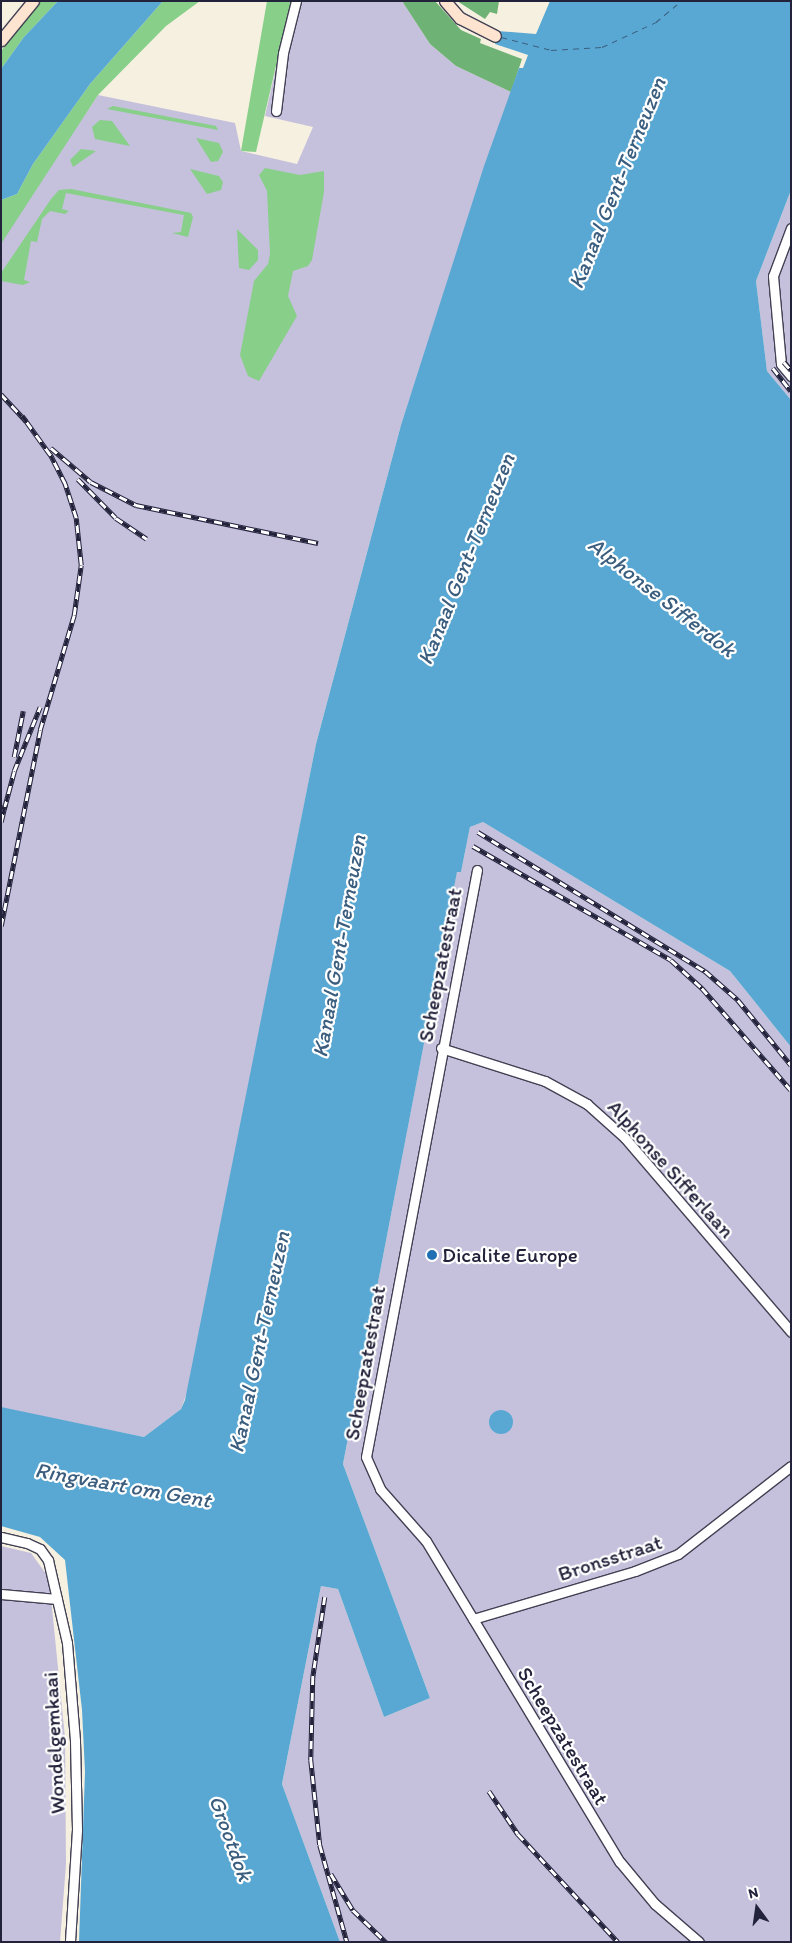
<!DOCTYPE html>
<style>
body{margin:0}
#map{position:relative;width:792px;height:1943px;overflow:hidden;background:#f6f0e0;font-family:Itim,sans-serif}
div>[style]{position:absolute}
.industrial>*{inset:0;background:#c5c0db}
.green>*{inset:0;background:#88cf8a}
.forest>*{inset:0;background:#6eb276}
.water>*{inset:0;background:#59a8d3}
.round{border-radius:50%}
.ferry>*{height:1px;margin-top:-0.5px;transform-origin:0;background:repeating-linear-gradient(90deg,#3b5e7f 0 6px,transparent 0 11px)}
.roads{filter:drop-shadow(1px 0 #424154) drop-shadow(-1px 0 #424154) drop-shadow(0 1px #424154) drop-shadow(0 -1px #424154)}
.street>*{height:9px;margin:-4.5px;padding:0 4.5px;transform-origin:4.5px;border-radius:4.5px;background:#fff}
.secondary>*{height:11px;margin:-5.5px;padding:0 5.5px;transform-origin:5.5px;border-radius:5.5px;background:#fde4d1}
.rail>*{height:4.5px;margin-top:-2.25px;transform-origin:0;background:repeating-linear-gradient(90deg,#fff 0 8px,#22223b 0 16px);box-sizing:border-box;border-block:1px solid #22223b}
.dots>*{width:14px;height:14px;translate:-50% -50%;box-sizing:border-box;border:2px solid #fff;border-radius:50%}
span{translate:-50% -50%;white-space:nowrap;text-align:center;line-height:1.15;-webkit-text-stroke:4.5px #fff;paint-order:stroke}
.street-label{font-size:21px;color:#22223b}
.poi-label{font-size:21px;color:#22223b}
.left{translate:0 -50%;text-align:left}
.water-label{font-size:22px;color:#3b5e7f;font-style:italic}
.frame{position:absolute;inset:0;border:2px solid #22223b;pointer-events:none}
.north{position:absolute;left:732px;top:1883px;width:50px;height:50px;-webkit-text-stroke:4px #fff;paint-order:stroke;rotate:346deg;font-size:14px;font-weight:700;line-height:20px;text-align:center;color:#22223b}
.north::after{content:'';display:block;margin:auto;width:18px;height:22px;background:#22223b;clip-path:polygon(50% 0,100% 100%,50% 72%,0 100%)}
</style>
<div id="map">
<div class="industrial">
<div style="clip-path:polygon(291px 1px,402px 1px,430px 44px,456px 66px,511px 92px,401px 425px,316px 744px,189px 1387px,181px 1409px,144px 1437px,1px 1408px,1px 208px,20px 212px,98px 95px,235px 123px,241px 151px,297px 164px,313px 127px,265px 116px)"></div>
<div style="clip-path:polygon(791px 190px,791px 400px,767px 371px,756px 281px)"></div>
<div style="clip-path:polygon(483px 822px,730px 971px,791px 1047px,791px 1942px,340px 1942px,282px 1784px,321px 1586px,338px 1589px,384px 1717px,430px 1698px,343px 1464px,457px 871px,461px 872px,470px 827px)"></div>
<div style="clip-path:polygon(1px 1546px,31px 1553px,49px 1578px,65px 1738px,66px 1864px,60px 1942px,1px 1942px)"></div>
</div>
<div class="green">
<div style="clip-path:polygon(41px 1px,58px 1px,24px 37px,1px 69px,1px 51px)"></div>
<div style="clip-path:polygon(163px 1px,200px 1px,166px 26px,98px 95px,1px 244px,1px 200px,17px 194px,33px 164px,90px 84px)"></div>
<div style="clip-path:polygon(267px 1px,291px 1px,256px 152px,241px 151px)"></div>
<div style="clip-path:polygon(113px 106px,216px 126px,218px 130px,107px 109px)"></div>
<div style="clip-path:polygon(100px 120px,112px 121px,130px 146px,95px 139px,92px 127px)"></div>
<div style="clip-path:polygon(196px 138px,219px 143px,223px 152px,218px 161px,211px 162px)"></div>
<div style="clip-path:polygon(81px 149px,96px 151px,73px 167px,70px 160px)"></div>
<div style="clip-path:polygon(265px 168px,300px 175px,324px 171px,324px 192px,312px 260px,308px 266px,293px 271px,288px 296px,297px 316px,259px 381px,248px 376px,240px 355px,254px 281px,268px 264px,270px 254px,267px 191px,259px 175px)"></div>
<div style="clip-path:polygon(190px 169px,219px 176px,223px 182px,221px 190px,207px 194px)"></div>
<div style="clip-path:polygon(71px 189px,191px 213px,193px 217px,188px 237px,172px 233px,181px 232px,184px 215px,66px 193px,62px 209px,69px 211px,65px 214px,50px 211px,42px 219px,37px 242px,31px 241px,24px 280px,30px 282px,23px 285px,1px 281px,1px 273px,51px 199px,59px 190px)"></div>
<div style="clip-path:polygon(237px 229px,258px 250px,258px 260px,249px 270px,239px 268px)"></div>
</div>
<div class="forest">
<div style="clip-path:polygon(402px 1px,435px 1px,461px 30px,481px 39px,480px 43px,522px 59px,511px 92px,456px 66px,430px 44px)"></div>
<div style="clip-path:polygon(457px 1px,499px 1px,497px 14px,490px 12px,485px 19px)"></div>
</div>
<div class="water">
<div style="clip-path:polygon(58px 1px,163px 1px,90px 84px,33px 164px,17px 194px,1px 200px,1px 69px,24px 37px)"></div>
<div style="clip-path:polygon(550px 1px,791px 1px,791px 190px,756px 281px,767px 371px,791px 400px,791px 1047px,730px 971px,483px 822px,470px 827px,461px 872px,457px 872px,343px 1464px,430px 1698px,384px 1717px,338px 1589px,321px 1586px,282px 1784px,340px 1942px,79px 1942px,85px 1772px,82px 1710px,65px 1560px,40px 1537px,1px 1526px,1px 1407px,144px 1437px,181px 1409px,185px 1400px,316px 744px,401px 425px,484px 166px,519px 68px,523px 68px,528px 55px,495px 44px,497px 31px,536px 34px)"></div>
<div class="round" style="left:489px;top:1410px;width:24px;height:24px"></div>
</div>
<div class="ferry">
<div style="left:501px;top:37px;width:52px;rotate:14.6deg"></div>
<div style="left:551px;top:50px;width:51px;rotate:-3.4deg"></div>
<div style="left:602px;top:47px;width:60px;rotate:-24.8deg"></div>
<div style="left:656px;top:22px;width:33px;rotate:-40deg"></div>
</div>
<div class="roads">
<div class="street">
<div style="left:276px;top:111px;width:58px;rotate:-83.1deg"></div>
<div style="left:283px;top:53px;width:54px;rotate:-76deg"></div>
<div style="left:791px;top:228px;width:51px;rotate:110.6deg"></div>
<div style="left:773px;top:276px;width:88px;rotate:84.8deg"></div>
<div style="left:781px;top:364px;width:16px;rotate:50deg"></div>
<div style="left:477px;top:870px;width:597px;rotate:100.71deg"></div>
<div style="left:366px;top:1457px;width:35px;rotate:66deg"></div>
<div style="left:380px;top:1489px;width:69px;rotate:48.5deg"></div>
<div style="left:426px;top:1541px;width:375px;rotate:58.9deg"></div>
<div style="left:620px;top:1862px;width:55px;rotate:50.2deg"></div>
<div style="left:655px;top:1904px;width:58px;rotate:40.8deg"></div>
<div style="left:441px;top:1048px;width:109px;rotate:17.6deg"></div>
<div style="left:545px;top:1081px;width:48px;rotate:28.7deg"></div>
<div style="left:587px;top:1104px;width:51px;rotate:41.8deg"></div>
<div style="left:625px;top:1138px;width:255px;rotate:49.4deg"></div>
<div style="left:1px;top:1537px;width:27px;rotate:13deg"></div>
<div style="left:27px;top:1543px;width:14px;rotate:25deg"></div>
<div style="left:40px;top:1549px;width:14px;rotate:54deg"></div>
<div style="left:48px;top:1560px;width:85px;rotate:77.1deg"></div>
<div style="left:67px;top:1643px;width:98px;rotate:85.3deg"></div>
<div style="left:75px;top:1741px;width:89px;rotate:88.7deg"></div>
<div style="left:77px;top:1830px;width:112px;rotate:93.6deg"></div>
<div style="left:1px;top:1594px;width:56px;rotate:5.1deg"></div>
<div style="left:473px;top:1619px;width:169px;rotate:-16.5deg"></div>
<div style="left:635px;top:1571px;width:46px;rotate:-21.6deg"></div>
<div style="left:678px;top:1554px;width:143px;rotate:-37.9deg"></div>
</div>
<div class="secondary">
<div style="left:445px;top:1px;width:23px;rotate:49deg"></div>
<div style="left:460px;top:18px;width:39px;rotate:27deg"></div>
<div style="left:1px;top:40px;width:50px;rotate:-50.6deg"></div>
</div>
</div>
<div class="rail">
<div style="left:784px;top:362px;width:11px;rotate:49deg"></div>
<div style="left:773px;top:368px;width:29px;rotate:52deg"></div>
<div style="left:1px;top:394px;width:37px;rotate:47deg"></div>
<div style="left:51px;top:448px;width:52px;rotate:40.4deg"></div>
<div style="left:91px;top:482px;width:51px;rotate:27.1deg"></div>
<div style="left:136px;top:505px;width:186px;rotate:11.8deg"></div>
<div style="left:78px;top:479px;width:54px;rotate:45.7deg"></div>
<div style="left:116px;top:518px;width:37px;rotate:34deg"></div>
<div style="left:14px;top:757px;width:47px;rotate:-78.9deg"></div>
<div style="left:4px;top:809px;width:39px;rotate:-75deg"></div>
<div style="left:14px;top:771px;width:69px;rotate:-67.9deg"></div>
<div style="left:1px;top:822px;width:18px;rotate:-77deg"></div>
<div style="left:478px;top:832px;width:266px;rotate:31.5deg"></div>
<div style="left:705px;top:971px;width:44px;rotate:41.3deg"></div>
<div style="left:738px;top:1000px;width:84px;rotate:50.8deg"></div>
<div style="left:473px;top:846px;width:228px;rotate:29.9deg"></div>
<div style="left:671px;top:960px;width:42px;rotate:42.1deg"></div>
<div style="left:702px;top:988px;width:135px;rotate:48.9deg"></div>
<div style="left:1px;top:926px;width:200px;rotate:-78.7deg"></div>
<div style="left:40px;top:730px;width:120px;rotate:-73.5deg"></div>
<div style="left:74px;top:615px;width:50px;rotate:-82deg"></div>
<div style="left:81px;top:565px;width:47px;rotate:-96.1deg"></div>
<div style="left:76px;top:518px;width:36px;rotate:-108deg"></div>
<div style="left:65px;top:484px;width:33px;rotate:-117deg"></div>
<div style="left:50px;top:455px;width:48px;rotate:-125.7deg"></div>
<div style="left:325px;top:1597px;width:81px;rotate:98.5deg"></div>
<div style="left:313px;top:1677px;width:83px;rotate:91.4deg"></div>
<div style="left:311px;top:1760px;width:85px;rotate:84deg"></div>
<div style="left:320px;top:1845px;width:101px;rotate:74.4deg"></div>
<div style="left:489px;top:1791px;width:52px;rotate:56deg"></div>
<div style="left:518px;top:1834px;width:147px;rotate:47.2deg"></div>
<div style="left:331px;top:1874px;width:42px;rotate:58.6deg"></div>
<div style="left:353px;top:1910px;width:46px;rotate:44.1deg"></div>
</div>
<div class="dots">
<div style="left:432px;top:1255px;background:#1f6fb2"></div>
</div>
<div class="street-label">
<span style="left:440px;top:965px;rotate:-79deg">Scheepzatestraat</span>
<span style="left:671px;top:1169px;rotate:48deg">Alphonse Sifferlaan</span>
<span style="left:365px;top:1363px;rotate:-80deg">Scheepzatestraat</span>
<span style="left:610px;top:1558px;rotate:-18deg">Bronsstraat</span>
<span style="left:563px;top:1736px;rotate:59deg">Scheepzatestraat</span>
<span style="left:54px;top:1743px;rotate:-93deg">Wondelgemkaai</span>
</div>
<div class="poi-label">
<span class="left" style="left:442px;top:1255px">Dicalite Europe</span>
</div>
<div class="water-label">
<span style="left:617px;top:183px;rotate:-68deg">Kanaal Gent-Terneuzen</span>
<span style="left:466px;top:559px;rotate:-68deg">Kanaal Gent-Terneuzen</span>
<span style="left:662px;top:597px;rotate:38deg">Alphonse Sifferdok</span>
<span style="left:339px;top:946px;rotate:-80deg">Kanaal Gent-Terneuzen</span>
<span style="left:259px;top:1342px;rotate:-78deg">Kanaal Gent-Terneuzen</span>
<span style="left:123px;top:1485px;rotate:10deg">Ringvaart om Gent</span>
<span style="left:231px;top:1838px;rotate:70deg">Grootdok</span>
</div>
<div class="frame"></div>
<div class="north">N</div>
</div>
